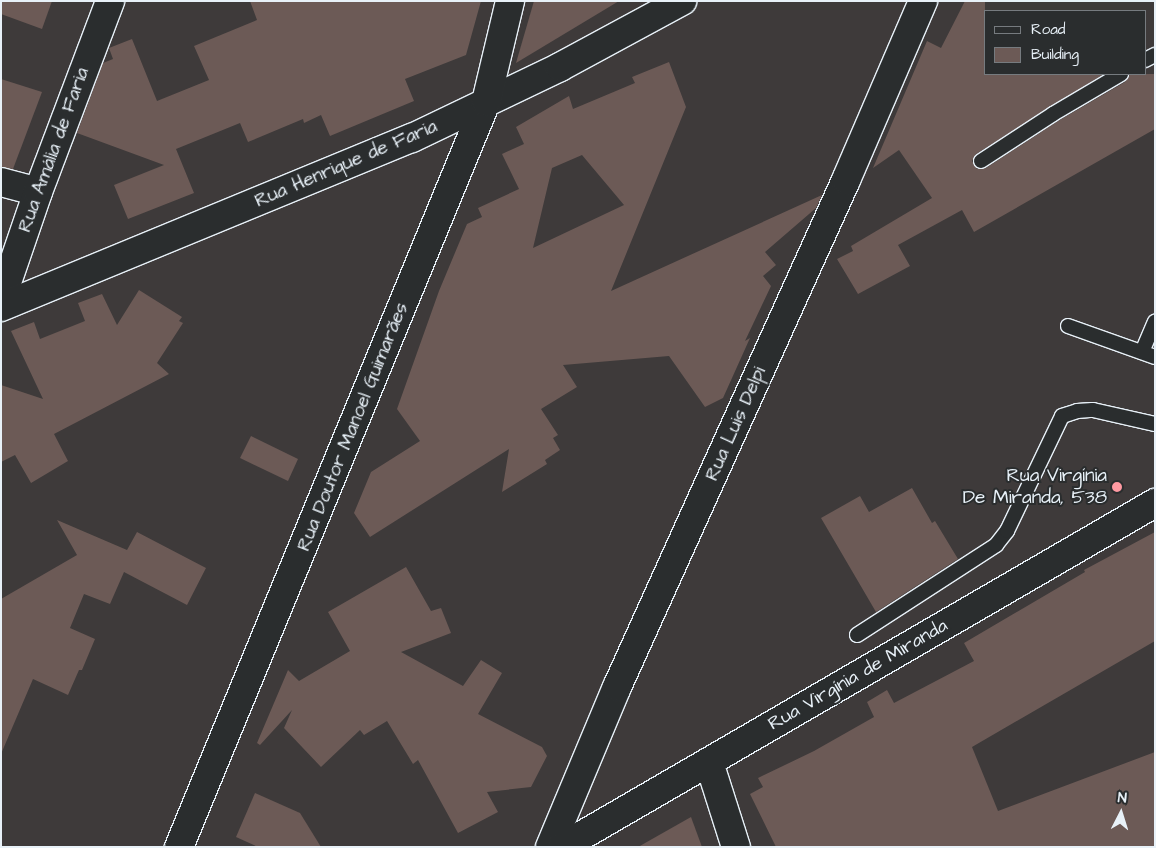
<!DOCTYPE html>
<meta charset="utf-8">
<style>
body{margin:0}
#map{position:relative;width:1156px;height:848px;overflow:hidden;background:#3e3a3a;font-family:"Architects Daughter",sans-serif}
div>[style]{position:absolute}
.building>*{inset:0;background:#6c5a56}
.roads{filter:drop-shadow(1px 0 #e8f1f8) drop-shadow(-1px 0 #e8f1f8) drop-shadow(0 1px #e8f1f8) drop-shadow(0 -1px #e8f1f8)}
.service>*{height:14px;margin:-7px;padding:0 7px;transform-origin:7px;border-radius:7px;background:#2a2d2e}
.minor>*{height:28px;margin:-14px;padding:0 14px;transform-origin:14px;border-radius:14px;background:#2a2d2e}
.tertiary>*{height:28px;margin:-14px;padding:0 14px;transform-origin:14px;border-radius:14px;background:#2a2d2e}
.dots>*{width:14px;height:14px;translate:-50% -50%;box-sizing:border-box;border:2px solid #2a2d2e;border-radius:50%}
span{translate:-50% -50%;white-space:nowrap;text-align:center;line-height:1.15;-webkit-text-stroke:4px #2a2d2e;paint-order:stroke}
.street-label{font-size:19px;color:#e8f1f8}
.poi-label{font-size:19px;color:#e8f1f8}
.right{translate:-100% -50%;text-align:right}
.frame{position:absolute;inset:0;border:2px solid #e8f1f8;pointer-events:none}
.legend{position:absolute;left:984px;top:10px;width:162px;height:65px;box-sizing:border-box;background:#2a2d2e;border:1px solid #767b7f;margin:0;padding:6px 9px;list-style:none;font-size:15px;color:#e8f1f8}
.legend li{display:flex;align-items:center;gap:10px;height:25px}
.legend b{width:25px;border:1px solid #767b7f}
.north{position:absolute;left:1096px;top:788px;width:50px;height:50px;-webkit-text-stroke:4px #2a2d2e;paint-order:stroke;rotate:5deg;font-size:14px;font-weight:700;line-height:20px;text-align:center;color:#e8f1f8}
.north::after{content:'';display:block;margin:auto;width:18px;height:22px;background:#e8f1f8;clip-path:polygon(50% 0,100% 100%,50% 72%,0 100%)}
</style>
<div id="map">
<div class="building">
<div style="clip-path:polygon(1px 1px,52px 1px,42px 29px,1px 14px)"></div>
<div style="clip-path:polygon(250px 1px,481px 1px,466px 55px,405px 79px,414px 101px,330px 136px,321px 115px,304px 123px,303px 119px,248px 142px,240px 123px,176px 149px,194px 193px,128px 219px,114px 185px,164px 165px,77px 133px,103px 63px,113px 59px,109px 48px,132px 39px,157px 101px,209px 80px,194px 46px,257px 20px)"></div>
<div style="clip-path:polygon(534px 1px,619px 1px,516px 63px)"></div>
<div style="clip-path:polygon(965px 1px,985px 1px,985px 74px,1104px 74px,976px 154px,972px 161px,977px 169px,986px 168px,1058px 121px,1125px 82px,1130px 74px,1155px 74px,1155px 129px,974px 232px,962px 210px,898px 245px,910px 266px,858px 294px,837px 259px,853px 251px,851px 246px,932px 198px,899px 150px,873px 168px,927px 41px,941px 48px)"></div>
<div style="clip-path:polygon(evenodd,669px 62px,686px 107px,611px 291px,822px 195px,816px 208px,765px 252px,776px 265px,763px 276px,771px 286px,745px 341px,750px 338px,723px 398px,705px 407px,669px 356px,563px 365px,577px 387px,541px 409px,558px 435px,553px 438px,560px 450px,545px 460px,547px 464px,502px 492px,509px 449px,370px 537px,354px 513px,371px 472px,420px 441px,397px 409px,439px 291px,467px 224px,482px 217px,478px 208px,519px 189px,502px 154px,524px 144px,516px 127px,569px 96px,573px 109px,635px 83px,632px 77px,669px 62px,582px 155px,624px 205px,533px 248px,552px 168px,582px 155px)"></div>
<div style="clip-path:polygon(1px 79px,42px 92px,13px 169px,1px 167px)"></div>
<div style="clip-path:polygon(139px 290px,182px 317px,179px 321px,183px 323px,157px 363px,169px 374px,54px 434px,68px 461px,31px 483px,15px 455px,1px 462px,1px 385px,43px 399px,11px 331px,34px 322px,40px 339px,85px 321px,78px 303px,102px 294px,117px 325px)"></div>
<div style="clip-path:polygon(251px 436px,298px 459px,288px 481px,240px 458px)"></div>
<div style="clip-path:polygon(912px 488px,932px 523px,935px 521px,958px 559px,876px 612px,821px 518px,860px 496px,869px 512px)"></div>
<div style="clip-path:polygon(57px 520px,127px 550px,137px 532px,206px 568px,187px 605px,124px 572px,110px 604px,84px 594px,70px 628px,95px 639px,82px 670px,79px 670px,68px 695px,33px 679px,1px 754px,1px 599px,77px 555px)"></div>
<div style="clip-path:polygon(1155px 532px,1155px 641px,972px 747px,998px 811px,1155px 752px,1155px 847px,776px 847px,750px 794px,763px 787px,758px 778px,814px 751px,874px 717px,867px 702px,887px 690px,894px 703px,974px 661px,964px 643px,1085px 572px,1084px 570px)"></div>
<div style="clip-path:polygon(406px 567px,431px 611px,441px 608px,451px 633px,401px 652px,463px 686px,481px 660px,502px 673px,478px 714px,542px 747px,547px 756px,531px 787px,487px 792px,498px 812px,458px 833px,418px 760px,413px 764px,387px 721px,364px 735px,360px 730px,321px 767px,284px 728px,292px 710px,260px 745px,257px 743px,288px 670px,299px 681px,350px 651px,328px 612px)"></div>
<div style="clip-path:polygon(255px 793px,300px 813px,321px 847px,258px 847px,236px 837px)"></div>
<div style="clip-path:polygon(691px 817px,702px 847px,638px 847px)"></div>
</div>
<div class="roads">
<div class="service">
<div style="left:1145px;top:60px;width:11px;rotate:-27deg"></div>
<div style="left:981px;top:161px;width:86px;rotate:-33.1deg"></div>
<div style="left:1053px;top:114px;width:79px;rotate:-30.5deg"></div>
<div style="left:1068px;top:326px;width:92px;rotate:19.6deg"></div>
<div style="left:1142px;top:352px;width:33px;rotate:-67deg"></div>
<div style="left:857px;top:635px;width:166px;rotate:-32.9deg"></div>
<div style="left:996px;top:545px;width:18px;rotate:-52deg"></div>
<div style="left:1007px;top:531px;width:127px;rotate:-64.4deg"></div>
<div style="left:1062px;top:416px;width:16px;rotate:-18deg"></div>
<div style="left:1077px;top:411px;width:16px;rotate:-4deg"></div>
<div style="left:1093px;top:410px;width:64px;rotate:12.7deg"></div>
</div>
<div class="minor">
<div style="left:1px;top:182px;width:38px;rotate:15deg"></div>
<div style="left:1px;top:300px;width:114px;rotate:-71.1deg"></div>
<div style="left:38px;top:192px;width:204px;rotate:-69.3deg"></div>
<div style="left:1px;top:307px;width:444px;rotate:-22.4deg"></div>
<div style="left:412px;top:138px;width:164px;rotate:-25.6deg"></div>
<div style="left:560px;top:67px;width:139px;rotate:-28.4deg"></div>
<div style="left:709px;top:762px;width:89px;rotate:72.4deg"></div>
<div style="left:179px;top:847px;width:806px;rotate:-67.6deg"></div>
<div style="left:486px;top:102px;width:104px;rotate:-76.6deg"></div>
<div style="left:550px;top:847px;width:173px;rotate:-67.3deg"></div>
<div style="left:617px;top:687px;width:556px;rotate:-65.69deg"></div>
<div style="left:846px;top:180px;width:195px;rotate:-66.7deg"></div>
</div>
<div class="tertiary">
<div style="left:562px;top:847px;width:686px;rotate:-30.12deg"></div>
</div>
</div>
<div class="dots">
<div style="left:1117px;top:487px;background:#ff9aa2"></div>
</div>
<div class="street-label">
<span style="left:54px;top:150px;rotate:-70deg">Rua Amália de Faria</span>
<span style="left:346px;top:164px;rotate:-23deg">Rua Henrique de Faria</span>
<span style="left:736px;top:424px;rotate:-66deg">Rua Luis Delpi</span>
<span style="left:353px;top:427px;rotate:-68deg">Rua Doutor Manoel Guimarães</span>
<span style="left:858px;top:675px;rotate:-30deg">Rua Virgínia de Miranda</span>
</div>
<div class="poi-label">
<span class="right" style="left:1107px;top:487px">Rua Virgínia<br>De Miranda, 538</span>
</div>
<div class="frame"></div>
<ul class="legend">
<li><b style="height:6px;background:#2a2d2e"></b>Road</li>
<li><b style="height:14px;background:#6c5a56"></b>Building</li>
</ul>
<div class="north">N</div>
</div>
